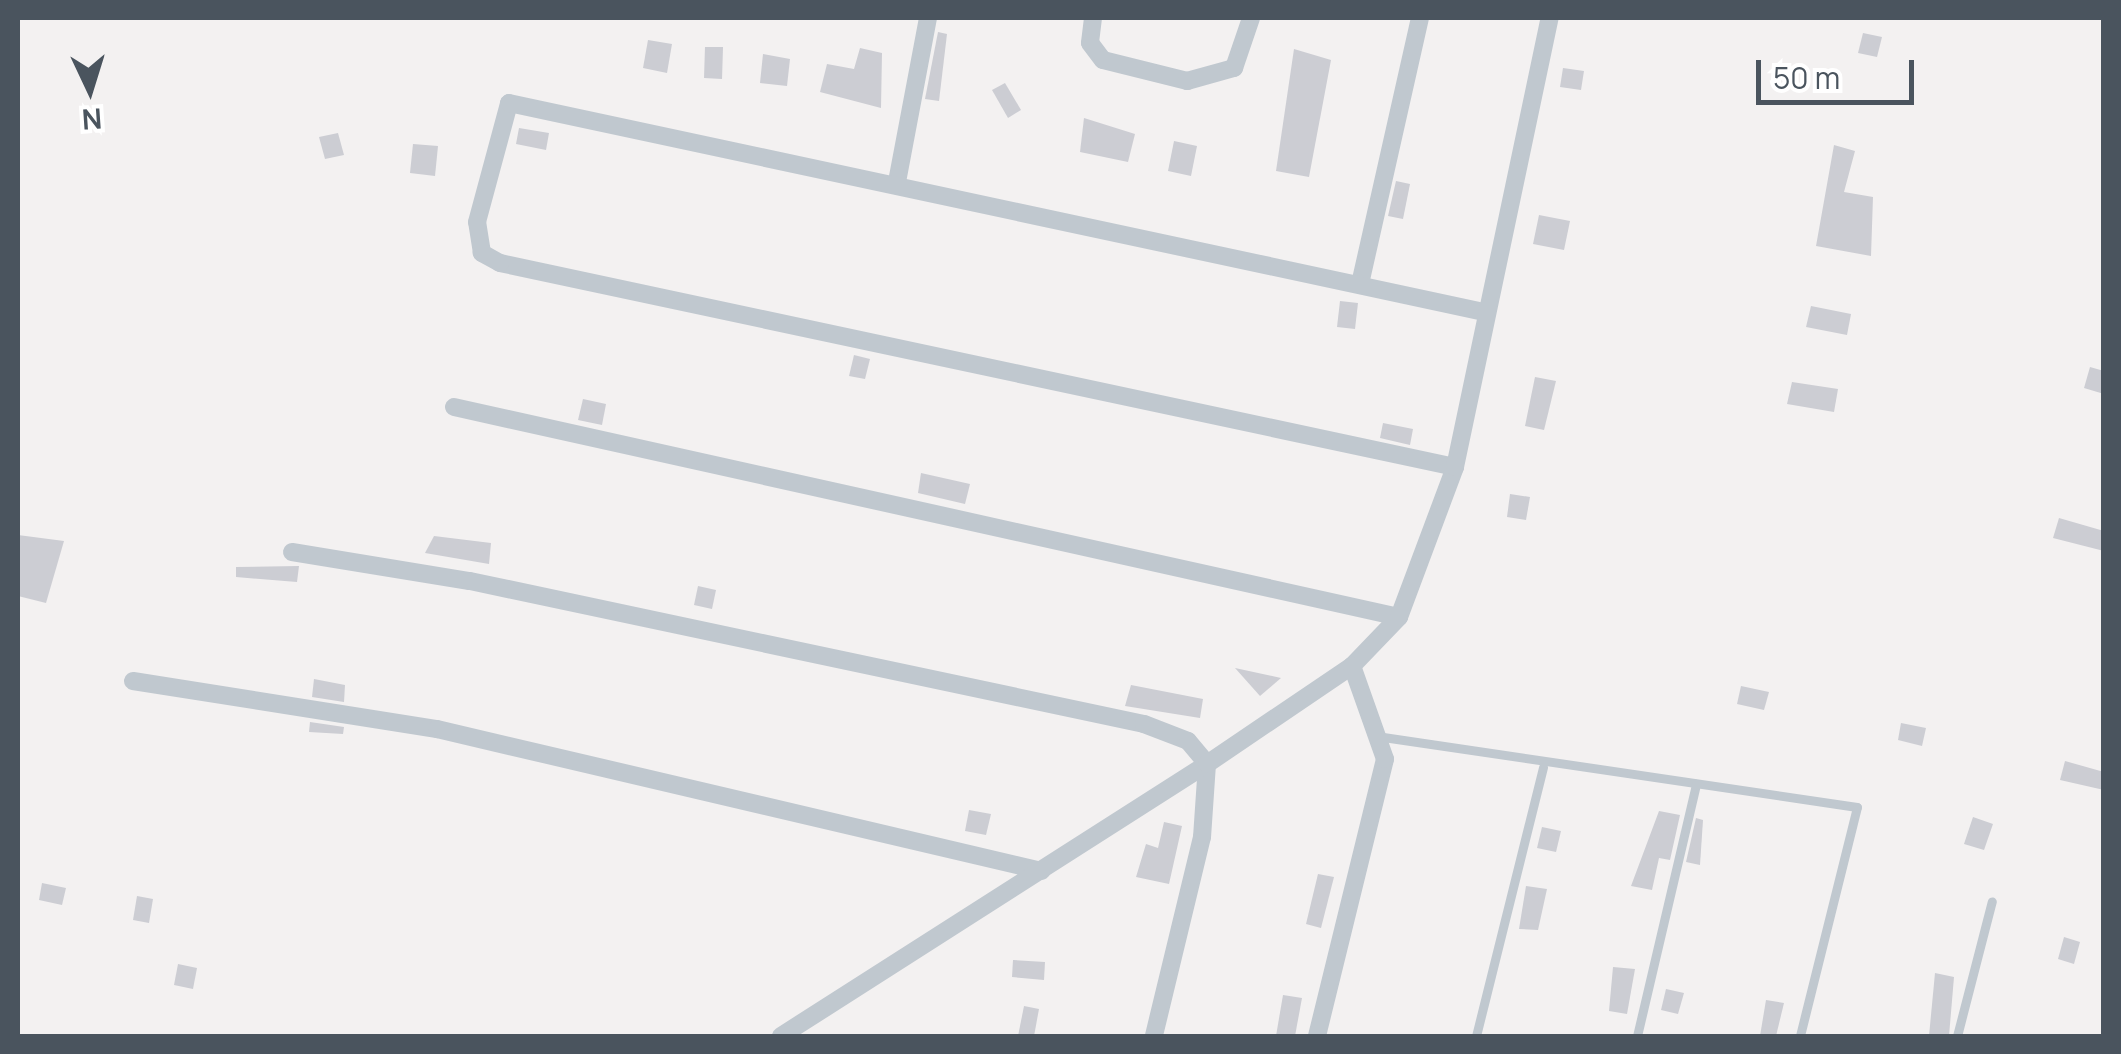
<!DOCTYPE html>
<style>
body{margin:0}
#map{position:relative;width:2121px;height:1054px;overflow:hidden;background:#f3f1f1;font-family:Manrope,sans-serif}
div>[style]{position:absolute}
.building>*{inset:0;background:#cccdd3}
.lane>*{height:9px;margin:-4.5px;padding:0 4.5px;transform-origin:4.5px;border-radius:4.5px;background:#c0c8cf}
.street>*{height:18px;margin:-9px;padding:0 9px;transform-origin:9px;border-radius:9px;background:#c0c8cf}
span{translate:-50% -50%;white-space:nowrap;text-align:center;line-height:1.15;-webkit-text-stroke:9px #fff;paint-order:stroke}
.frame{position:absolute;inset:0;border:20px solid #4a545e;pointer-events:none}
.north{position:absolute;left:40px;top:40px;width:100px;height:100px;-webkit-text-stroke:8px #fff;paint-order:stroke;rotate:176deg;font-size:28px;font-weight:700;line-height:40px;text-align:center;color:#4a545e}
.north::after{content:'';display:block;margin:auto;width:35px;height:45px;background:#4a545e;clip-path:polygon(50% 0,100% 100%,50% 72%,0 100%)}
.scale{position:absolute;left:1756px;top:60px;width:158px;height:45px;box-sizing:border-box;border:5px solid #4a545e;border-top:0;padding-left:12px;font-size:30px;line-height:35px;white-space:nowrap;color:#4a545e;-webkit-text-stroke:8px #fff;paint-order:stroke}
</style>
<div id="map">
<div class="building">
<div style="clip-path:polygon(938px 32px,947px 34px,939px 101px,925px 99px)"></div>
<div style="clip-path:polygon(1863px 33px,1882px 37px,1877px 57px,1858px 53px)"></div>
<div style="clip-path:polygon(648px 40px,672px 44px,667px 73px,643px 68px)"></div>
<div style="clip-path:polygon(705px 47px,723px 47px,722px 79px,704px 78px)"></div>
<div style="clip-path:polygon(860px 48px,882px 53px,881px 108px,820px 92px,827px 64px,854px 69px)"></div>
<div style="clip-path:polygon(1294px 49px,1331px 60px,1309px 177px,1276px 171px)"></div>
<div style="clip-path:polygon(763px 54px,790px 59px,787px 86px,760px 83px)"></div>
<div style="clip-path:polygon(1563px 68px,1584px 71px,1581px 90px,1560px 87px)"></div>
<div style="clip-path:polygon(1005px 83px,1021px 110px,1008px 118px,992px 90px)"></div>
<div style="clip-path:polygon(1084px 118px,1135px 134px,1128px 162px,1080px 152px)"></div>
<div style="clip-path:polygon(519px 128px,549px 133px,546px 150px,516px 144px)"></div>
<div style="clip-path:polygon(338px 133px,344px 155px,325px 159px,319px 137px)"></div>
<div style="clip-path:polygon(1174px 141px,1197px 146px,1191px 176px,1168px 171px)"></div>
<div style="clip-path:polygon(413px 144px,438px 146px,435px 176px,410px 173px)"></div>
<div style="clip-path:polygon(1834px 145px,1855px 151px,1844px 192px,1873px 197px,1871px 256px,1816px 246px)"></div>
<div style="clip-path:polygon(1396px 181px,1410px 184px,1403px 219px,1388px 216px)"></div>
<div style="clip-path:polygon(1539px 215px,1570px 221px,1564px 250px,1533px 244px)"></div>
<div style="clip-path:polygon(1340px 301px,1358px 303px,1355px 329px,1337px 327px)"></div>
<div style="clip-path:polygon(1811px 306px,1851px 314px,1847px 335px,1806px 327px)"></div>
<div style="clip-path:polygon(854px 355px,870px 359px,865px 379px,849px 376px)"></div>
<div style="clip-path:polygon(2090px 367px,2104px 371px,2104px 394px,2084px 388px)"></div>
<div style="clip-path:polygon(1535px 377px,1556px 381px,1544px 430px,1525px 426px)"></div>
<div style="clip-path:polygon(1792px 382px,1838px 389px,1834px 412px,1787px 404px)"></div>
<div style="clip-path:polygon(583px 399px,606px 404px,602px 425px,578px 420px)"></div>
<div style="clip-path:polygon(1383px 423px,1413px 429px,1410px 445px,1380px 438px)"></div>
<div style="clip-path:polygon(921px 473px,970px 484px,965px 504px,918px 493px)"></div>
<div style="clip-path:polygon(1510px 494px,1530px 497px,1526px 520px,1507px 517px)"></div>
<div style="clip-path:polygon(2059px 518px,2104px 531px,2104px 551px,2053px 538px)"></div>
<div style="clip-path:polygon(18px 535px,64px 541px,46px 603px,18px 596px)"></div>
<div style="clip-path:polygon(434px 536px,491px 543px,489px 564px,425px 553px)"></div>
<div style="clip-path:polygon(299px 566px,297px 582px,236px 577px,236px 567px)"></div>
<div style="clip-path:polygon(698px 586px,716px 590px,712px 609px,694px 605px)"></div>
<div style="clip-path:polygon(1235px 668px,1281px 678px,1260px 696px)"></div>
<div style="clip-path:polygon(314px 679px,345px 685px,344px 702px,312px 697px)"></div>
<div style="clip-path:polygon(1131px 685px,1203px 699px,1200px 718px,1125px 706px)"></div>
<div style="clip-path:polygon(1741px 686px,1769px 692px,1764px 710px,1737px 704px)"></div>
<div style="clip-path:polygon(310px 722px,344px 727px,343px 734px,309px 732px)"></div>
<div style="clip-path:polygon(1901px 723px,1926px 728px,1922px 746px,1898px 740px)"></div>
<div style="clip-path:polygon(2065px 761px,2104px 772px,2104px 790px,2060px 780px)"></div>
<div style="clip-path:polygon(969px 810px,991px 814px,986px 835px,965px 831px)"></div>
<div style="clip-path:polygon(1659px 811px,1680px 815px,1670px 860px,1659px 858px,1652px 890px,1631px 886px)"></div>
<div style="clip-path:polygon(1973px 817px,1993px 824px,1984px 850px,1964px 844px)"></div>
<div style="clip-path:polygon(1696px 818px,1703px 820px,1700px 865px,1686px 862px)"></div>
<div style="clip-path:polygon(1164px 822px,1182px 826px,1169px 884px,1136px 877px,1146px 844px,1158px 848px)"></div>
<div style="clip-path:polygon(1542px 827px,1561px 831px,1556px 852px,1537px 848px)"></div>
<div style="clip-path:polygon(1318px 874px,1334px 877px,1321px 928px,1306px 924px)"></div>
<div style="clip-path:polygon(42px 883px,66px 888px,62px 905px,39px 900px)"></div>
<div style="clip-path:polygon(1526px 886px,1547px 889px,1538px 930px,1519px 929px)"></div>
<div style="clip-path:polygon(137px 896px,153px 899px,149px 923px,133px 920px)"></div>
<div style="clip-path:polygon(2064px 937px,2080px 942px,2074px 964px,2058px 959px)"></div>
<div style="clip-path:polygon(1013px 960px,1045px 962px,1044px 980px,1012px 977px)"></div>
<div style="clip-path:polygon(178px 964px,197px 968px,193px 989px,174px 985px)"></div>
<div style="clip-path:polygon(1613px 967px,1635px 969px,1627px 1014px,1609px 1011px)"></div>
<div style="clip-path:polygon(1935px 973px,1954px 977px,1949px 1036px,1929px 1036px)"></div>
<div style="clip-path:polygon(1666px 989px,1684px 993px,1678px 1014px,1661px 1010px)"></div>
<div style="clip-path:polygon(1283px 995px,1302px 998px,1295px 1036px,1276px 1036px)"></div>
<div style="clip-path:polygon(1766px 1000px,1784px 1003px,1776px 1036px,1760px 1036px)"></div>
<div style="clip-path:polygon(1024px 1006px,1039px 1009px,1034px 1036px,1018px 1036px)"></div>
</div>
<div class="lane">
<div style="left:1383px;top:737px;width:479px;rotate:8.4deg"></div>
<div style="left:1857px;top:807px;width:236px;rotate:104deg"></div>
<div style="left:1476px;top:1036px;width:277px;rotate:-76deg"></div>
<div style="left:1637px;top:1036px;width:259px;rotate:-76.8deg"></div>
<div style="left:1957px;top:1036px;width:139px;rotate:-75.5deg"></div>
</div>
<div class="street">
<div style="left:1093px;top:18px;width:25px;rotate:97deg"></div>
<div style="left:1090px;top:43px;width:21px;rotate:53deg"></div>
<div style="left:1103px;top:60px;width:87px;rotate:14deg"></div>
<div style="left:1187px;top:81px;width:49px;rotate:-15.5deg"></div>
<div style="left:1234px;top:68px;width:53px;rotate:-71.2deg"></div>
<div style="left:897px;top:182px;width:167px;rotate:-79.3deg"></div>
<div style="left:1360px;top:284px;width:273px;rotate:-77.3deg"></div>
<div style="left:454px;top:407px;width:968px;rotate:12.53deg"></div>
<div style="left:1455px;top:467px;width:977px;rotate:-167.94deg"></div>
<div style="left:500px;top:263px;width:21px;rotate:-151deg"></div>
<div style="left:482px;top:253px;width:31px;rotate:-99deg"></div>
<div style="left:477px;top:222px;width:123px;rotate:-74.9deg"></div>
<div style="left:509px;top:103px;width:997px;rotate:12.1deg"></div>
<div style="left:292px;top:552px;width:180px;rotate:9.3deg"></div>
<div style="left:470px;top:581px;width:689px;rotate:11.98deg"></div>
<div style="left:1144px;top:724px;width:47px;rotate:21.1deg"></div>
<div style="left:1188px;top:741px;width:30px;rotate:50deg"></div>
<div style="left:1207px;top:764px;width:73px;rotate:93.9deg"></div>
<div style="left:1202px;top:837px;width:205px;rotate:103.6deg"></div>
<div style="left:133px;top:681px;width:308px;rotate:9deg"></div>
<div style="left:437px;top:729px;width:621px;rotate:13.21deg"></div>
<div style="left:781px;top:1036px;width:505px;rotate:-32.56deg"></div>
<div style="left:1207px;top:764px;width:175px;rotate:-34.1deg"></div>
<div style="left:1352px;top:666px;width:68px;rotate:-46.2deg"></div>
<div style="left:1399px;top:617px;width:160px;rotate:-69.5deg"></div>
<div style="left:1455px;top:467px;width:459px;rotate:-78.1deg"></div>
<div style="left:1317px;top:1036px;width:285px;rotate:-76.2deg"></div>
<div style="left:1385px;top:759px;width:99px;rotate:-109.5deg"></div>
</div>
<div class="frame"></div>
<div class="north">N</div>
<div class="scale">50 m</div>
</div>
